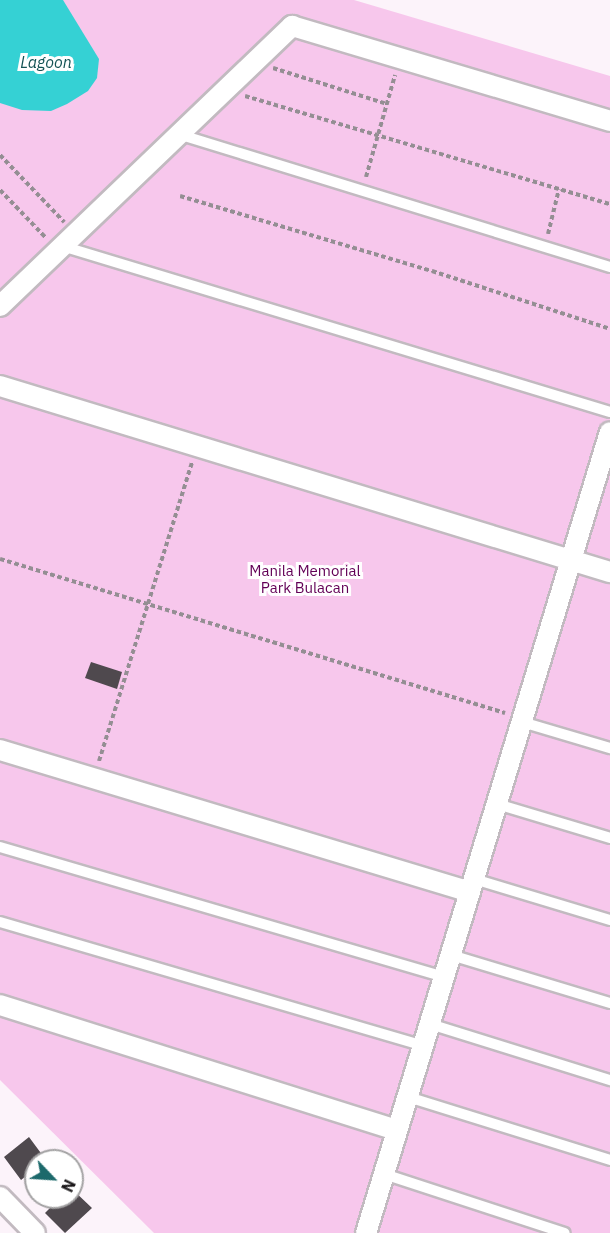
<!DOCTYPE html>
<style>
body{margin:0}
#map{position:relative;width:610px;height:1233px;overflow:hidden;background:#fcf3fa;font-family:"IBM Plex Sans",sans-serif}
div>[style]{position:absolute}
.green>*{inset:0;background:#f7c7ec}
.water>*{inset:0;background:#35d1d4}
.building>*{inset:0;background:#4f494e}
.path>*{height:4px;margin-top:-2px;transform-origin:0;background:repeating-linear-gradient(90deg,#948e93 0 4.5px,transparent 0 7.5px)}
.roads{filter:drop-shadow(2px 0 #c2bac0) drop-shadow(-2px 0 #c2bac0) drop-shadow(0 2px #c2bac0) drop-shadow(0 -2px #c2bac0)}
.lane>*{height:10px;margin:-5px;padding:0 5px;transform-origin:5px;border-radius:5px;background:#fff}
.street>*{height:20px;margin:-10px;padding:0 10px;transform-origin:10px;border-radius:10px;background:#fff}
span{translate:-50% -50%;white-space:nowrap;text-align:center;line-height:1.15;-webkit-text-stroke:6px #fff;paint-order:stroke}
.park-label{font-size:15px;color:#620056}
.water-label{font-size:16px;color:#145355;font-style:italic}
.north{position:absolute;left:24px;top:1149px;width:60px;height:60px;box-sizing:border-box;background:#fff;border:2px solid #a3a2a3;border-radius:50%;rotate:115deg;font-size:16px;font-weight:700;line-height:24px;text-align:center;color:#191618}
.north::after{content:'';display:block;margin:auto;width:21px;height:27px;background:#1c696b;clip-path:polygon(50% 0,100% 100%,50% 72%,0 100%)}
</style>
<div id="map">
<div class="green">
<div style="clip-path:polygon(0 0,354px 0,610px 76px,610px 1233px,154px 1233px,0 1080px)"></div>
</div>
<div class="water">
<div style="clip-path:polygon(0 0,63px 0,99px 59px,97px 78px,88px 91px,67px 104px,51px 111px,22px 110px,0 103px)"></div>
</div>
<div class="building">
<div style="clip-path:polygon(91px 662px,122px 672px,117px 689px,85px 678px)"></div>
<div style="clip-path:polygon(29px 1137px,46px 1160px,36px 1161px,36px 1168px,21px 1180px,4px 1157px)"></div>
<div style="clip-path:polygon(72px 1189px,92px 1208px,65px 1233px,45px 1213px,61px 1197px,72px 1197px)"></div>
</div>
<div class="path">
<div style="left:273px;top:68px;width:120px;rotate:17.5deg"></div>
<div style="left:245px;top:96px;width:381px;rotate:16.5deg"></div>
<div style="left:0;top:155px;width:93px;rotate:46.3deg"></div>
<div style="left:366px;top:177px;width:106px;rotate:-74.1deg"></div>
<div style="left:0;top:190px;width:65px;rotate:46.2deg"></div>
<div style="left:180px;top:196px;width:263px;rotate:16.6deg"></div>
<div style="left:432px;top:271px;width:187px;rotate:18deg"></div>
<div style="left:548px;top:234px;width:46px;rotate:-76.3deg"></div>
<div style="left:0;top:559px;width:528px;rotate:16.96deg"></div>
<div style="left:99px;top:761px;width:313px;rotate:-72.7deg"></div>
</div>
<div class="roads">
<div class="lane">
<div style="left:178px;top:134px;width:452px;rotate:17.1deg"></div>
<div style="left:62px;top:246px;width:573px;rotate:16.85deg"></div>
<div style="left:522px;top:722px;width:92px;rotate:16.5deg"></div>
<div style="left:497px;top:804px;width:118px;rotate:16.7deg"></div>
<div style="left:0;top:847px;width:463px;rotate:16.3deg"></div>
<div style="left:474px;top:879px;width:142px;rotate:16.8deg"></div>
<div style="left:0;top:922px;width:441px;rotate:16.3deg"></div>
<div style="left:451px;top:955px;width:166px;rotate:16.8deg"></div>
<div style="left:430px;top:1024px;width:189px;rotate:17.3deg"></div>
<div style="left:408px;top:1097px;width:212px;rotate:17.3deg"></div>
<div style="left:384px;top:1174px;width:190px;rotate:18.1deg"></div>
</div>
<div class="street">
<div style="left:0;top:306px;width:405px;rotate:-43.8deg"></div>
<div style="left:292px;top:26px;width:332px;rotate:16.6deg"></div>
<div style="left:0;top:386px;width:638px;rotate:16.96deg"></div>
<div style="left:0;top:750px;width:491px;rotate:16.8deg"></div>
<div style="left:0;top:1005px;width:416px;rotate:17.5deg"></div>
<div style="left:0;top:1197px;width:50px;rotate:45.8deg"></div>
<div style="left:366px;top:1233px;width:837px;rotate:-73.06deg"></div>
</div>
</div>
<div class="park-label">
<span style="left:305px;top:579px">Manila Memorial<br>Park Bulacan</span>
</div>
<div class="water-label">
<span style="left:46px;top:62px">Lagoon</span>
</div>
<div class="north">N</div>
</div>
